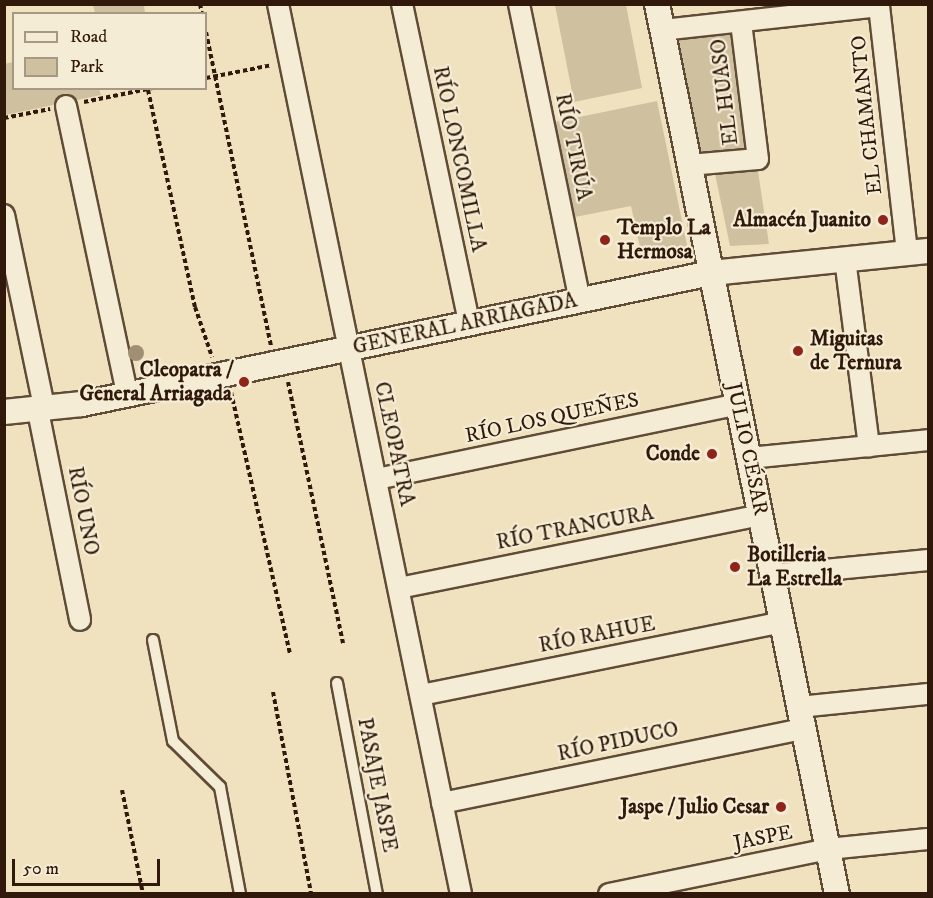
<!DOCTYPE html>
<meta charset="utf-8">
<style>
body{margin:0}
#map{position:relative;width:933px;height:898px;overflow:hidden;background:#f0e2bf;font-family:"IM FELL DW Pica",serif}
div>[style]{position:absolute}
.green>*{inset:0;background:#cfc0a0}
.path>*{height:4px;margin-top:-2px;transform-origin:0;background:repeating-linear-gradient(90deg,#30190a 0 4.5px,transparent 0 7.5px)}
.roads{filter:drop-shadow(2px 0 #604b37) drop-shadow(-2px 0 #604b37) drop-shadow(0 2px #604b37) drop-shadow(0 -2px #604b37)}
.service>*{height:10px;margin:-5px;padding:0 5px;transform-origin:5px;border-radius:5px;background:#f5ecd5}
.minor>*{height:20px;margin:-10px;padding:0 10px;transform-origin:10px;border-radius:10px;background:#f5ecd5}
.tertiary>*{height:24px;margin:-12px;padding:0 12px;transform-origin:12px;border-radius:12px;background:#f5ecd5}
.trees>*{width:16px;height:16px;margin:-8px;border-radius:50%;background:#a18f74}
.dots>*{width:16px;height:16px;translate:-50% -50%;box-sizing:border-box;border:3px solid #f5ecd5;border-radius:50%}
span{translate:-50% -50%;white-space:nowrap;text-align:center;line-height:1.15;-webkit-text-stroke:4.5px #f5ecd5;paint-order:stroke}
.street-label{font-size:21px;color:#30190a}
.poi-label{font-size:21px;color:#30190a;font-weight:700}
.right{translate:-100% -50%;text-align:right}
.left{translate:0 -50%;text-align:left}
.frame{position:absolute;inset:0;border:6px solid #30190a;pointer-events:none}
.legend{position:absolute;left:12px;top:12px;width:195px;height:78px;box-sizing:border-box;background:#f5ecd5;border:2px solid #a69884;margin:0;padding:8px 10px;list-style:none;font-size:18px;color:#30190a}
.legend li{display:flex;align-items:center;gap:12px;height:30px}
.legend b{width:30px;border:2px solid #a69884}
.scale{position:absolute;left:12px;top:859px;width:148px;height:27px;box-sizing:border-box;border:3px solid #30190a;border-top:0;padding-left:8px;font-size:18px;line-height:21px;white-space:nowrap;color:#30190a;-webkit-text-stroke:4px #f5ecd5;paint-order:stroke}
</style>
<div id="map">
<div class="green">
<div style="clip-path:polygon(93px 5px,144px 5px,145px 13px,95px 13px)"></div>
<div style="clip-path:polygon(555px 5px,626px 5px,642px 88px,574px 102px)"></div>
<div style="clip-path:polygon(736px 31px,751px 154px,703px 159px,675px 36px)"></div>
<div style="clip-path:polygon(13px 62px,14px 88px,99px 89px,101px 95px,5px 115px,4px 64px)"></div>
<div style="clip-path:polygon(657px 101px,687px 245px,681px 253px,643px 261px,631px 206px,575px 217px,555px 122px)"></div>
<div style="clip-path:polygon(757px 165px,769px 244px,730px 246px,714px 169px)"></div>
</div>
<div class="path">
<div style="left:200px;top:4px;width:10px;rotate:79deg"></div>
<div style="left:206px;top:32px;width:320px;rotate:78.3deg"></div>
<div style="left:206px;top:78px;width:67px;rotate:-11.1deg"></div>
<div style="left:148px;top:90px;width:222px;rotate:77.8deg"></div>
<div style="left:195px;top:307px;width:53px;rotate:71.2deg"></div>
<div style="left:84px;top:102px;width:70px;rotate:-11.5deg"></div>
<div style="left:4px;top:118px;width:47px;rotate:-11.1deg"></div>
<div style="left:288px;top:382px;width:267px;rotate:78.1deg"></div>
<div style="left:231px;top:392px;width:268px;rotate:77.3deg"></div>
<div style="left:273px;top:692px;width:206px;rotate:79.3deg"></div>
<div style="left:122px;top:790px;width:106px;rotate:78.6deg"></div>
</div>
<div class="roads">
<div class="service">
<div style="left:153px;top:640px;width:103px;rotate:78.8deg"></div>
<div style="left:173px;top:741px;width:66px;rotate:44.4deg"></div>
<div style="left:220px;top:787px;width:109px;rotate:79.4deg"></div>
<div style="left:337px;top:683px;width:215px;rotate:79.3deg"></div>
</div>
<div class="minor">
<div style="left:278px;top:4px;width:909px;rotate:78.38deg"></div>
<div style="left:402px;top:4px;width:326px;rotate:78.1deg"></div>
<div style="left:519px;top:4px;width:302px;rotate:78.4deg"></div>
<div style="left:662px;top:30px;width:218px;rotate:-6.3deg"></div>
<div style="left:879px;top:6px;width:249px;rotate:83.5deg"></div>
<div style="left:66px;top:106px;width:294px;rotate:78deg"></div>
<div style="left:689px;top:165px;width:69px;rotate:-5deg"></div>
<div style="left:758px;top:159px;width:138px;rotate:-97.1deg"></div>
<div style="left:4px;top:215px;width:200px;rotate:78.2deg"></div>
<div style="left:845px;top:259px;width:189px;rotate:82.7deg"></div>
<div style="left:38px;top:411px;width:213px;rotate:78.6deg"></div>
<div style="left:749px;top:458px;width:180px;rotate:-5.7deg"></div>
<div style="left:377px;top:479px;width:369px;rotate:-11.7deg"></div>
<div style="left:773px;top:575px;width:156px;rotate:-5.5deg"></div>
<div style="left:399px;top:588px;width:368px;rotate:-11.4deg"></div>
<div style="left:421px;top:695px;width:368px;rotate:-11.4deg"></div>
<div style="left:799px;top:707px;width:130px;rotate:-5.8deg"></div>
<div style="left:442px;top:803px;width:369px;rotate:-11.6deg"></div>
<div style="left:609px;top:894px;width:224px;rotate:-11.6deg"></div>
<div style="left:828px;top:849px;width:100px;rotate:-5.7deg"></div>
</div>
<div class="tertiary">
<div style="left:657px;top:4px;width:908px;rotate:78.57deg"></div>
<div style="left:4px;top:412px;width:78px;rotate:-5.9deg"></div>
<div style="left:82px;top:404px;width:642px;rotate:-11.76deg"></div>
<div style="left:711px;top:273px;width:218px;rotate:-5.8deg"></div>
</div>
</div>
<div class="trees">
<div style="left:136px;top:353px"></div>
</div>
<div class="dots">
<div style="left:883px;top:220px;background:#8f2418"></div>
<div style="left:605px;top:240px;background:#8f2418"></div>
<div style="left:798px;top:351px;background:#8f2418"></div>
<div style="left:244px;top:382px;background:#8f2418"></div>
<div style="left:712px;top:454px;background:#8f2418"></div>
<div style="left:735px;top:567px;background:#8f2418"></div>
<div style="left:781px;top:807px;background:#8f2418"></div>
</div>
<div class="street-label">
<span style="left:725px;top:92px;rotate:-97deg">EL HUASO</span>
<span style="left:867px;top:115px;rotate:-96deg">EL CHAMANTO</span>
<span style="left:573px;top:147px;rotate:78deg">RÍO TIRÚA</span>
<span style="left:459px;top:159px;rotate:78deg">RÍO LONCOMILLA</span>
<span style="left:465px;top:324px;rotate:-12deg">GENERAL ARRIAGADA</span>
<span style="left:552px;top:418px;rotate:-12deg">RÍO LOS QUEÑES</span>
<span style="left:394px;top:444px;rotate:78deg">CLEOPATRA</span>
<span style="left:747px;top:449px;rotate:78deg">JULIO CÉSAR</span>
<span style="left:83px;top:511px;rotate:79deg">RÍO UNO</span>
<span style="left:575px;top:528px;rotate:-11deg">RÍO TRANCURA</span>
<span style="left:597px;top:635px;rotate:-11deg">RÍO RAHUE</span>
<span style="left:618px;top:742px;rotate:-12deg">RÍO PIDUCO</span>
<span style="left:377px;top:785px;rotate:79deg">PASAJE JASPE</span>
<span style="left:763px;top:838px;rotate:-11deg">JASPE</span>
</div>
<div class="poi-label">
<span class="right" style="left:871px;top:220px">Almacén Juanito</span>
<span class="left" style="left:617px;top:240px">Templo La<br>Hermosa</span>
<span class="left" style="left:810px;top:351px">Miguitas<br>de Ternura</span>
<span class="right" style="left:232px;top:382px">Cleopatra /<br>General Arriagada</span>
<span class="right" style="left:700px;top:454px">Conde</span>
<span class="left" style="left:747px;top:567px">Botilleria<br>La Estrella</span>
<span class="right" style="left:769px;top:807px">Jaspe / Julio Cesar</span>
</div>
<div class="frame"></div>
<ul class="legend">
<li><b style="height:8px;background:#f5ecd5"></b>Road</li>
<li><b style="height:16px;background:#cfc0a0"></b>Park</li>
</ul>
<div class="scale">50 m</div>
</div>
